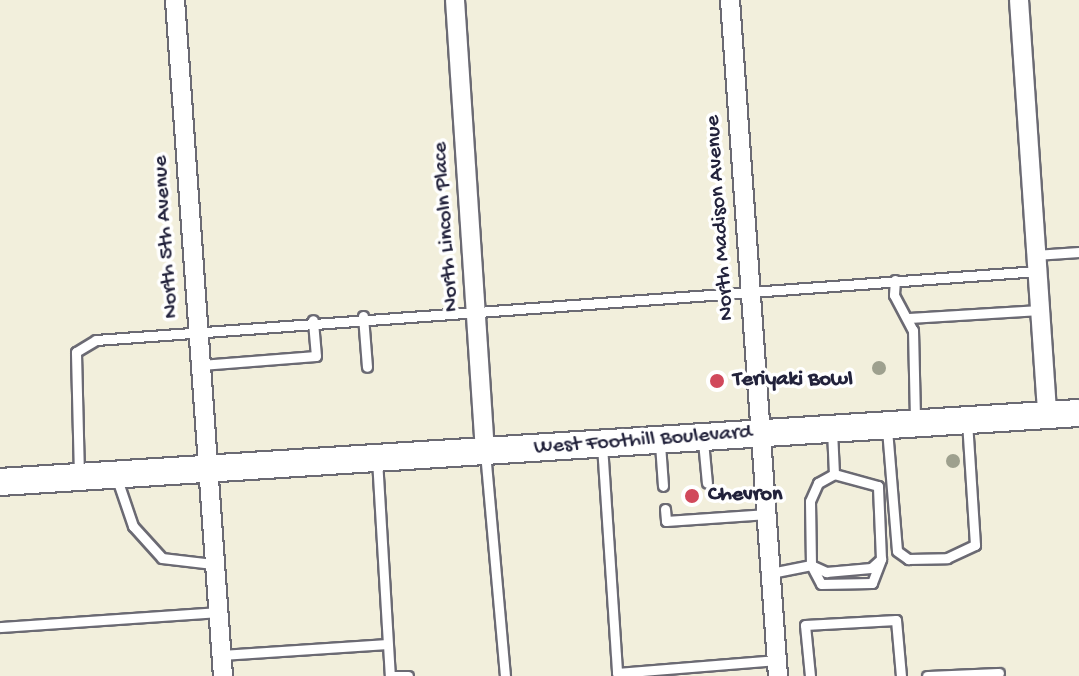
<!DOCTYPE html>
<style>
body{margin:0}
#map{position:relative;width:1079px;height:676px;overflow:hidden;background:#f2efdc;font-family:"Gochi Hand",sans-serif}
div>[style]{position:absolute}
.roads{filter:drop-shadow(2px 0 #6b6a73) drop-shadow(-2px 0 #6b6a73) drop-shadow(0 2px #6b6a73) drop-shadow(0 -2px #6b6a73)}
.service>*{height:9px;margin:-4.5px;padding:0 4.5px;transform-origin:4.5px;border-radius:4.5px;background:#fff}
.minor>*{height:18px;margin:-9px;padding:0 9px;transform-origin:9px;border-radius:9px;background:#fff}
.secondary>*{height:26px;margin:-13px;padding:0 13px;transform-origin:13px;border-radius:13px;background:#fff}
.trees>*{width:14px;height:14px;margin:-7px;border-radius:50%;background:#9ea08e}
.dots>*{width:22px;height:22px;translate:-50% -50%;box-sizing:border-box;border:4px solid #fff;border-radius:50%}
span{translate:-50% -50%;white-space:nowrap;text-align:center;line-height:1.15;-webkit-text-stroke:7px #fff;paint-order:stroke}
.street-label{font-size:22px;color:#22223b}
.poi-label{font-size:22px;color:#22223b;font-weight:700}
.left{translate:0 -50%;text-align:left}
</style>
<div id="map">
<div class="roads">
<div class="service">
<div style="left:1035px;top:255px;width:44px;rotate:-3.9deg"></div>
<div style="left:895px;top:280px;width:15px;rotate:94deg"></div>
<div style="left:894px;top:295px;width:40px;rotate:62deg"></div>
<div style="left:913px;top:330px;width:90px;rotate:88.7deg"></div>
<div style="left:363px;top:316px;width:51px;rotate:85.5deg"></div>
<div style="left:909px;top:318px;width:131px;rotate:-3.5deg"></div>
<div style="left:201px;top:365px;width:115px;rotate:-4.5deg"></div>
<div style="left:316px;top:356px;width:36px;rotate:-95deg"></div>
<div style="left:887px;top:429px;width:122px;rotate:85.3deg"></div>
<div style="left:897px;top:551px;width:14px;rotate:36deg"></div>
<div style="left:908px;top:559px;width:39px;rotate:-1deg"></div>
<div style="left:947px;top:558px;width:31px;rotate:-25deg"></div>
<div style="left:975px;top:545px;width:123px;rotate:-93.7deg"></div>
<div style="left:703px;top:441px;width:42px;rotate:84.6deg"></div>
<div style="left:660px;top:444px;width:42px;rotate:85.9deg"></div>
<div style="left:602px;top:445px;width:228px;rotate:86.2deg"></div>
<div style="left:617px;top:673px;width:161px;rotate:-4.6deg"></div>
<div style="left:485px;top:452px;width:225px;rotate:84.9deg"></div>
<div style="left:377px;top:459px;width:217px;rotate:86.6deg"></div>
<div style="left:390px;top:676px;width:18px"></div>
<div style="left:79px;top:476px;width:124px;rotate:-91.4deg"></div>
<div style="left:76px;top:352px;width:23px;rotate:-31deg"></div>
<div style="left:96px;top:340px;width:944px;rotate:-4.19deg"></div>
<div style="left:117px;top:479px;width:50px;rotate:71.2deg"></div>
<div style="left:133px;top:526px;width:43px;rotate:47.8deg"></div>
<div style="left:162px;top:558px;width:51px;rotate:6.7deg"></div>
<div style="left:665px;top:509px;width:12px;rotate:85deg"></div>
<div style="left:666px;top:521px;width:102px;rotate:-3.9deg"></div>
<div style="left:811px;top:565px;width:17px;rotate:25deg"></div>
<div style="left:826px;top:572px;width:45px;rotate:-5.1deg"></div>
<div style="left:871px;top:568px;width:13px;rotate:-42deg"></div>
<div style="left:881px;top:559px;width:73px;rotate:-92.4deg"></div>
<div style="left:878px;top:486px;width:46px;rotate:-164.7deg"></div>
<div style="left:811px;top:565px;width:21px;rotate:62deg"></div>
<div style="left:821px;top:584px;width:51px;rotate:-1.1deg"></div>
<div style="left:872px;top:583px;width:26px;rotate:-69deg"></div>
<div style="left:771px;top:573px;width:41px;rotate:-11.3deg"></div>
<div style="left:811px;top:565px;width:64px;rotate:-90.9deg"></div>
<div style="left:810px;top:501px;width:20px;rotate:-66deg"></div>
<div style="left:818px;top:483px;width:18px;rotate:-29deg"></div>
<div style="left:834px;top:474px;width:44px;rotate:-92.6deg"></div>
<div style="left:0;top:627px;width:219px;rotate:-3.9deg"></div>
<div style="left:222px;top:655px;width:165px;rotate:-3.8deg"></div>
<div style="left:810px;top:676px;width:51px;rotate:-95.6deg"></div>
<div style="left:805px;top:625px;width:91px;rotate:-3.1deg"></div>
<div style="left:896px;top:620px;width:56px;rotate:84.9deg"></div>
<div style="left:927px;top:676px;width:72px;rotate:-2.4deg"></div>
</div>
<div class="minor">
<div style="left:175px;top:0;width:678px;rotate:85.94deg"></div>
<div style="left:455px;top:0;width:453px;rotate:86.2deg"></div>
<div style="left:730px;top:0;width:678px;rotate:85.94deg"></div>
<div style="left:1019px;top:0;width:416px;rotate:86.1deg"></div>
</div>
<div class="secondary">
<div style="left:0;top:482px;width:1081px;rotate:-3.66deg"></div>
</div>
</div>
<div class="trees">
<div style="left:879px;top:368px"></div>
<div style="left:953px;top:461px"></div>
</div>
<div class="dots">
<div style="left:717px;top:381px;background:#d1495b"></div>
<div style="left:692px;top:496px;background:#d1495b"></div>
</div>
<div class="street-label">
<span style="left:721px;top:218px;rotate:-94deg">North Madison Avenue</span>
<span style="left:447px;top:227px;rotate:-94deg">North Lincoln Place</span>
<span style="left:167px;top:237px;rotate:-94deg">North 5th Avenue</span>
<span style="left:643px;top:441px;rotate:-4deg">West Foothill Boulevard</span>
</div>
<div class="poi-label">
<span class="left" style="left:733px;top:381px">Teriyaki Bowl</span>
<span class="left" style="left:708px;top:496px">Chevron</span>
</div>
</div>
